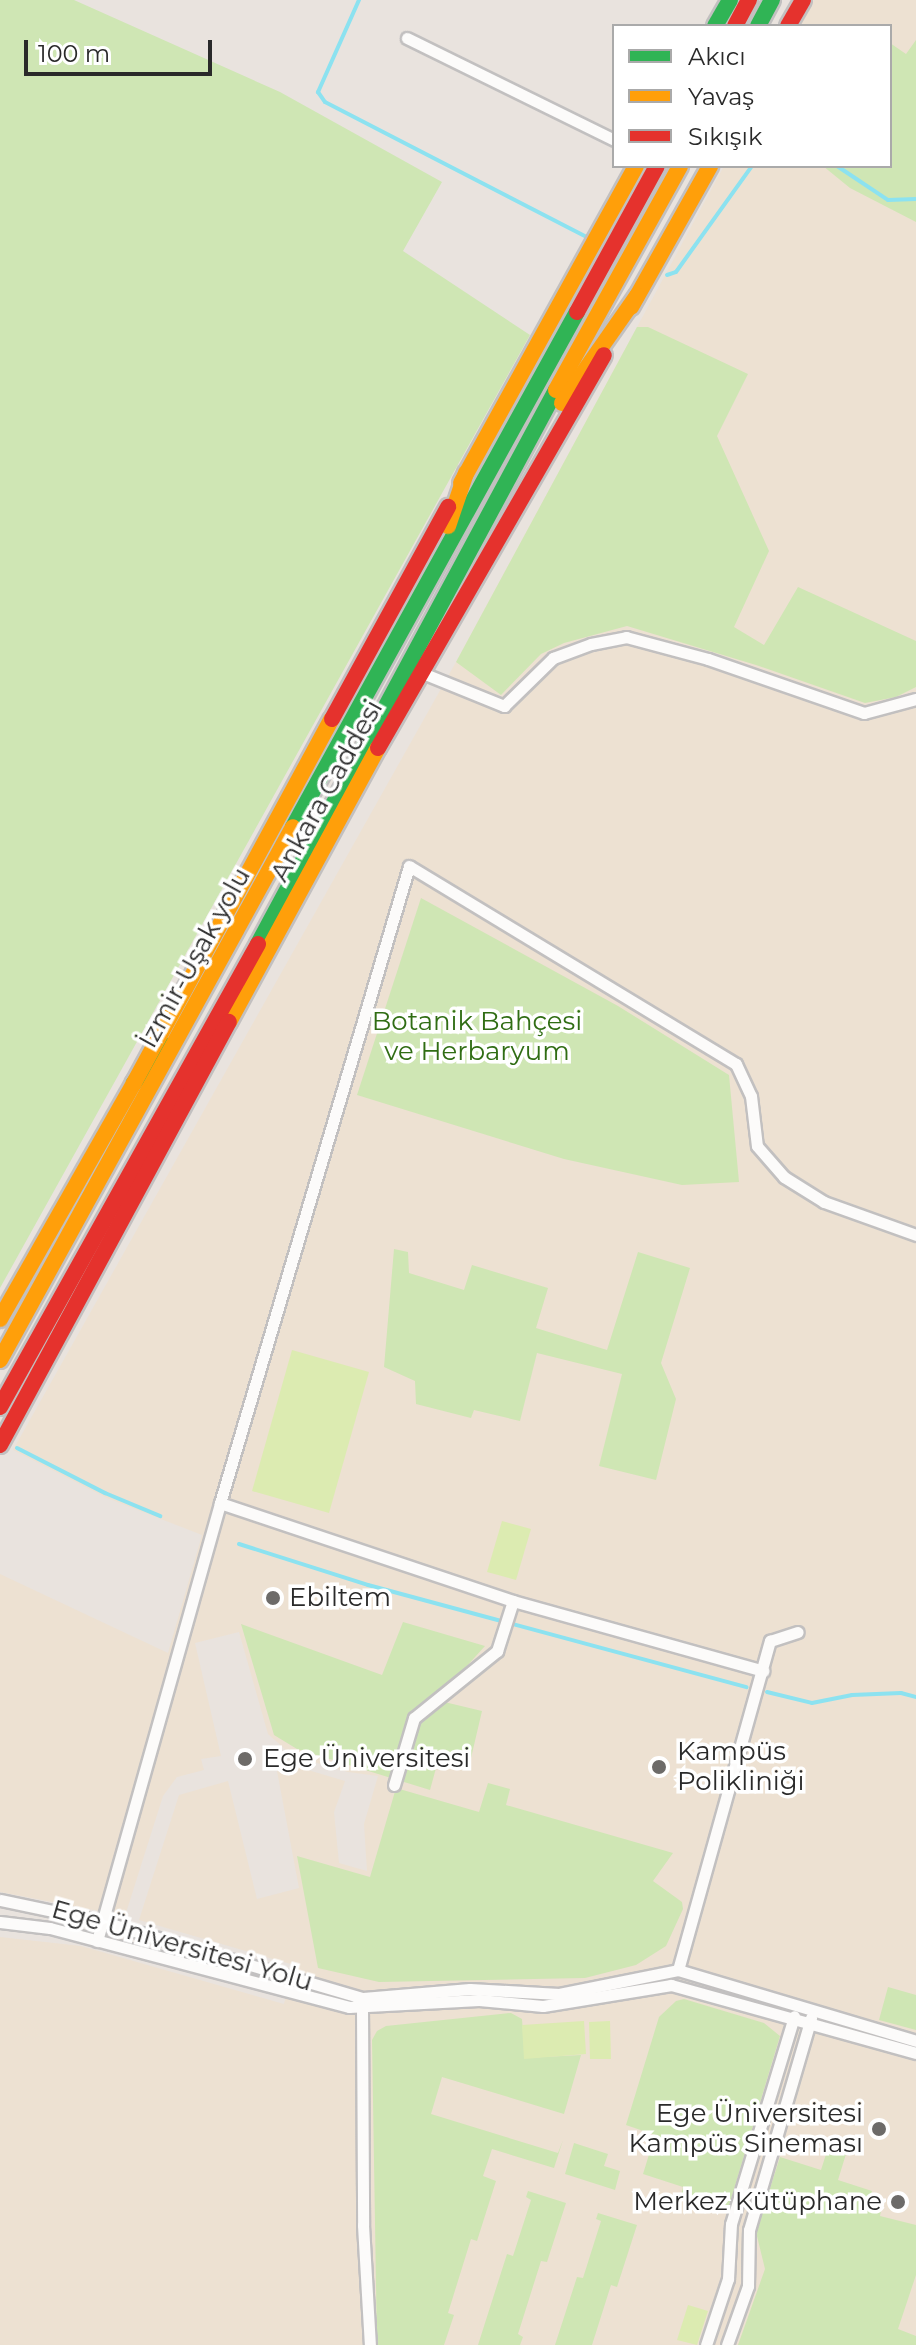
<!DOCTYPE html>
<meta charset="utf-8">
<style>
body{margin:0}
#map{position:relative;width:916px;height:2345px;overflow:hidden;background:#e9e3de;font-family:Montserrat,sans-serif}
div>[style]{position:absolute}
.education>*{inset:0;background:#ede1d2}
.green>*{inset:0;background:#cfe6b4}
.pitch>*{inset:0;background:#dcebb1}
.stream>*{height:4px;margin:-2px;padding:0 2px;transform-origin:2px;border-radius:2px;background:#8ce2f0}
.roads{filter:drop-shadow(2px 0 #c2c0c0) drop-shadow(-2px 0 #c2c0c0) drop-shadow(0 2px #c2c0c0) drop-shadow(0 -2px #c2c0c0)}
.street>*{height:11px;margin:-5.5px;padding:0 5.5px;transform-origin:5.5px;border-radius:5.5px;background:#fcfbfa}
.fast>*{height:16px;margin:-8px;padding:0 8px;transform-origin:8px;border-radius:8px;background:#30b455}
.slow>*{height:16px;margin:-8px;padding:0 8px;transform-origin:8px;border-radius:8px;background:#ff9f0a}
.jam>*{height:16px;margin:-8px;padding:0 8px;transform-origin:8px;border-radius:8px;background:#e5322d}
.dots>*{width:22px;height:22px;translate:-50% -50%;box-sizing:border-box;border:4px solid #fff;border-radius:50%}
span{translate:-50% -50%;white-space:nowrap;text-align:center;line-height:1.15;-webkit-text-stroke:7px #fff;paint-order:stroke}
.street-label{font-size:26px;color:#2a2a2a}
.park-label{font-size:26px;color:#306d14}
.poi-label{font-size:26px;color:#2a2a2a}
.left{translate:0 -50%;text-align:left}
.right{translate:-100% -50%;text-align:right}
.legend{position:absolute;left:612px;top:24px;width:280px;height:144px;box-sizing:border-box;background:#fff;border:2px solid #aaa;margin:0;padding:10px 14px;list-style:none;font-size:24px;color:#2a2a2a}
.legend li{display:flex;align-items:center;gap:16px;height:40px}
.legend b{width:40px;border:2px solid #aaa}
.scale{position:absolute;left:24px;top:40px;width:188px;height:36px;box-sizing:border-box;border:4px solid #2a2a2a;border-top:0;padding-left:10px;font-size:24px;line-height:28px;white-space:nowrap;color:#2a2a2a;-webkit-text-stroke:6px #fff;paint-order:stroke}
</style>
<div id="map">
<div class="education">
<div style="clip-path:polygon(814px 0,916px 0,916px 2345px,0 2345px,0 1937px,81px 1946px,284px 2004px,294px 1965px,139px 1920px,179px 1795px,228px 1781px,257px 1899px,299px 1888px,277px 1771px,291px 1765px,345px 1781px,334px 1812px,339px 1863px,367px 1871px,364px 1824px,378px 1776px,348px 1772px,293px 1756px,268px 1734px,239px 1632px,195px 1643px,221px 1756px,201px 1759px,204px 1770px,177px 1777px,163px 1796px,125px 1916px,0 1892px,0 1574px,168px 1653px,202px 1535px,107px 1498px,13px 1450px,456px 662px,724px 166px,890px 166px,890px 26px,799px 26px)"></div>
</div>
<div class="green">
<div style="clip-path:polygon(0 0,74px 0,280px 92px,442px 182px,403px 251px,530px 335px,0 1288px)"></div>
<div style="clip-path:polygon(916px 40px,916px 222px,850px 188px,823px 166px,890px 166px,890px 43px,906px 54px)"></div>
<div style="clip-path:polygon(637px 327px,648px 327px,748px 374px,717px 436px,769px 551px,734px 627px,764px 645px,798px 587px,916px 641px,916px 687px,896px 697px,865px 703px,756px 665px,627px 626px,564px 643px,541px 654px,501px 695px,456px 662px)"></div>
<div style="clip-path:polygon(421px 898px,618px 1006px,729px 1075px,739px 1182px,682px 1185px,564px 1159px,357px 1095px)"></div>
<div style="clip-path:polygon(394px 1249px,408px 1252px,409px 1273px,464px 1290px,472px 1265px,548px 1288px,536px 1328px,607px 1350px,638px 1252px,690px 1268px,661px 1363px,676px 1399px,656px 1480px,599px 1466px,622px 1374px,537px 1353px,520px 1421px,474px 1410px,471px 1418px,416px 1404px,415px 1381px,384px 1367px)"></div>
<div style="clip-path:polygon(403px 1622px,485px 1646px,436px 1700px,482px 1711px,471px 1758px,441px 1750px,430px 1790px,297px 1749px,274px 1735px,241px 1624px,382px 1675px)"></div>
<div style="clip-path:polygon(488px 1783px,510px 1789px,506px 1805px,673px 1853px,653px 1881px,682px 1902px,683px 1909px,666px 1946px,636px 1965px,585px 1978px,379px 1982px,318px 1968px,297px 1856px,370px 1877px,396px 1788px,479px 1812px)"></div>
<div style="clip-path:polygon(888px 1987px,916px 1995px,916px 2030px,879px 2020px)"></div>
<div style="clip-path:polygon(684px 1999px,764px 2023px,780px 2036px,728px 2209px,681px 2195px,683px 2187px,643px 2174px,655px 2135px,626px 2125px,659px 2017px,676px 2001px)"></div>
<div style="clip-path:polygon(511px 2013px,522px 2019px,525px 2058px,581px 2055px,564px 2114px,442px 2077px,431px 2114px,558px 2153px,563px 2140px,554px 2168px,492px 2149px,483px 2176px,496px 2181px,477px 2241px,471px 2239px,448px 2313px,454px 2315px,444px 2345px,377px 2345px,372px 2040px,377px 2031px,386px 2026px)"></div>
<div style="clip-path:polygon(574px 2143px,608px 2154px,604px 2166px,620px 2171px,615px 2190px,565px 2174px)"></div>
<div style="clip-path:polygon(828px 2148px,846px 2154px,838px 2180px,872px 2191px,868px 2207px,881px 2211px,880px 2216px,916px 2225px,916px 2275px,898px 2329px,916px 2336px,916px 2345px,738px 2345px,765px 2269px,756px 2232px,780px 2157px,821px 2170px)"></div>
<div style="clip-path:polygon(528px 2191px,566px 2203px,547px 2262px,541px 2261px,518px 2334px,523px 2337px,520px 2345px,478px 2345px,507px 2254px,513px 2256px,531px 2200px,526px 2197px)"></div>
<div style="clip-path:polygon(598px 2213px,637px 2225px,617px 2287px,611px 2285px,592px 2345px,555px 2345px,577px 2277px,583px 2278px,601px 2221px,596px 2219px)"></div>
</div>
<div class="pitch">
<div style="clip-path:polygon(292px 1350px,369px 1372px,329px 1513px,252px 1491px)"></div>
<div style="clip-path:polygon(502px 1521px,531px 1529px,516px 1580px,487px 1572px)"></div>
<div style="clip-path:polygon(584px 2021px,586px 2054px,524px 2059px,522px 2025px)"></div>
<div style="clip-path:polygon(610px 2021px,611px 2059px,590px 2059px,589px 2022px)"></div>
<div style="clip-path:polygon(688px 2305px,708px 2311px,697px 2345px,677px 2340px)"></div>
</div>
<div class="stream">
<div style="left:359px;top:0;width:101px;rotate:114deg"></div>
<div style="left:318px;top:92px;width:12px;rotate:55deg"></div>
<div style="left:325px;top:102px;width:301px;rotate:27.3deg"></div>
<div style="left:837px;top:166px;width:61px;rotate:33.7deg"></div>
<div style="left:888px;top:200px;width:28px;rotate:-2deg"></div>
<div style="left:667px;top:275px;width:9px;rotate:-18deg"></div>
<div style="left:676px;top:272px;width:130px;rotate:-54.4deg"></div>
<div style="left:17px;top:1448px;width:99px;rotate:27.1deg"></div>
<div style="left:105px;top:1493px;width:60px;rotate:22.7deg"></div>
<div style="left:239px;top:1544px;width:135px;rotate:17.6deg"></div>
<div style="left:368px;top:1585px;width:392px;rotate:15.1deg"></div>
<div style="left:767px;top:1692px;width:46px;rotate:13.7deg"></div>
<div style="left:812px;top:1703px;width:41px;rotate:-11.3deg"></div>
<div style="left:852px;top:1695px;width:49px;rotate:-2.3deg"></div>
<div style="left:901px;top:1693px;width:16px;rotate:15deg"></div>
</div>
<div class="roads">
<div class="street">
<div style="left:407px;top:38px;width:231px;rotate:26.2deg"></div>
<div style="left:420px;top:672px;width:91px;rotate:22deg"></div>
<div style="left:504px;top:706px;width:69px;rotate:-44.4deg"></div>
<div style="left:553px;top:658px;width:40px;rotate:-20.2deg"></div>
<div style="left:591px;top:644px;width:36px;rotate:-11deg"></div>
<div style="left:626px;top:637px;width:85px;rotate:15deg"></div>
<div style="left:708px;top:659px;width:165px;rotate:19.1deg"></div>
<div style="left:864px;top:713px;width:54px;rotate:-15.1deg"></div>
<div style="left:220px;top:1503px;width:309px;rotate:18.5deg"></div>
<div style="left:513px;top:1601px;width:260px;rotate:15.6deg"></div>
<div style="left:394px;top:1785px;width:70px;rotate:-73.4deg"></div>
<div style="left:414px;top:1718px;width:107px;rotate:-38.9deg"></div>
<div style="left:497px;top:1651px;width:52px;rotate:-72.3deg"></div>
<div style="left:0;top:1900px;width:106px;rotate:11.9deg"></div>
<div style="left:104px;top:1922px;width:270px;rotate:16.4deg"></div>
<div style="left:0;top:1922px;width:50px;rotate:6.8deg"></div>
<div style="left:50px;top:1928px;width:309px;rotate:14.8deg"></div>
<div style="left:349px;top:2007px;width:130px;rotate:-3.1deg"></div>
<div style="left:479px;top:2000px;width:64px;rotate:5.4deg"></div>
<div style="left:543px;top:2006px;width:130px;rotate:-9.3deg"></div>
<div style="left:671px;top:1985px;width:254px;rotate:15.5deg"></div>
<div style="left:97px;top:1941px;width:455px;rotate:-74.3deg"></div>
<div style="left:220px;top:1503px;width:664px;rotate:-73.47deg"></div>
<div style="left:409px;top:866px;width:382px;rotate:31.2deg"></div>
<div style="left:736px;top:1064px;width:35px;rotate:65deg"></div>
<div style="left:751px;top:1096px;width:50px;rotate:83.2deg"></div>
<div style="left:757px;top:1146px;width:41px;rotate:48.9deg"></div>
<div style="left:784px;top:1177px;width:47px;rotate:32deg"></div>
<div style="left:824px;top:1202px;width:98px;rotate:19.7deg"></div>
<div style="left:678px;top:1970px;width:342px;rotate:-74.4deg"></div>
<div style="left:770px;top:1641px;width:29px;rotate:-18deg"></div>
<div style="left:363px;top:1998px;width:107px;rotate:-4.8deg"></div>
<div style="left:470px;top:1989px;width:89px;rotate:3.2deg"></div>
<div style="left:559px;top:1994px;width:121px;rotate:-11.4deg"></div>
<div style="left:678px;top:1970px;width:248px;rotate:16.6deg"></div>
<div style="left:358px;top:2003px;width:6px;rotate:45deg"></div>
<div style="left:362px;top:2007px;width:218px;rotate:89.7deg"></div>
<div style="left:363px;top:2225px;width:120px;rotate:86.7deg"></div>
<div style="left:706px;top:2345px;width:70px;rotate:-71.6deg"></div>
<div style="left:728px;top:2279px;width:55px;rotate:-86.9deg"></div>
<div style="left:731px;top:2224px;width:217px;rotate:-73.1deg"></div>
<div style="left:727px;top:2345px;width:63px;rotate:-70.4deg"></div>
<div style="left:748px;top:2286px;width:56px;rotate:-89deg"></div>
<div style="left:749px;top:2230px;width:221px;rotate:-73.7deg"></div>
</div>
<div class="fast">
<div style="left:715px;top:26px;width:30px;rotate:-60deg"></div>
<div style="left:758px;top:26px;width:30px;rotate:-62deg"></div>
<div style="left:293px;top:827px;width:588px;rotate:-61.13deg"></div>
<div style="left:258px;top:944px;width:629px;rotate:-61.72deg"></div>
<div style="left:134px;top:1083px;width:48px;rotate:-52.7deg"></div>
</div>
<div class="slow">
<div style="left:631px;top:307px;width:162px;rotate:-60.7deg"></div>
<div style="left:556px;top:390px;width:256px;rotate:-61deg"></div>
<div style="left:562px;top:403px;width:131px;rotate:-55deg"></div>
<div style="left:461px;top:483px;width:362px;rotate:-61.1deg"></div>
<div style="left:448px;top:526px;width:56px;rotate:-71.2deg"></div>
<div style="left:229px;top:1022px;width:312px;rotate:-61.5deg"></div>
<div style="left:0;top:1319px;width:271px;rotate:-60.4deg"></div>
<div style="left:134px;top:1083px;width:414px;rotate:-61.5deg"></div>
<div style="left:0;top:1360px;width:608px;rotate:-61.2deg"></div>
</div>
<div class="jam">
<div style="left:735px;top:26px;width:30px;rotate:-62deg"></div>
<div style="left:788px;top:26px;width:30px;rotate:-60deg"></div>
<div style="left:577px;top:312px;width:166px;rotate:-61.3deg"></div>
<div style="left:332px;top:719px;width:242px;rotate:-61.3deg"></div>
<div style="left:378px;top:748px;width:453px;rotate:-60.1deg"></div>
<div style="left:0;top:1407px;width:530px;rotate:-60.87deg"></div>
<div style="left:0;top:1445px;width:481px;rotate:-61.6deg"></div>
</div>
</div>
<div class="dots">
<div style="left:273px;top:1598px;background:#6d6b69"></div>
<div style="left:245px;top:1759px;background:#6d6b69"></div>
<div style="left:659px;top:1767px;background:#6d6b69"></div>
<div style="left:879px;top:2129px;background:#6d6b69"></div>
<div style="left:898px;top:2202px;background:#6d6b69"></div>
</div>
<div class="street-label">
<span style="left:327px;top:791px;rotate:-61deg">Ankara Caddesi</span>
<span style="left:195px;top:958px;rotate:-61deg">İzmir-Uşak yolu</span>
<span style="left:182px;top:1946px;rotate:16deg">Ege Üniversitesi Yolu</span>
</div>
<div class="park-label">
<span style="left:477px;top:1037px">Botanik Bahçesi<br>ve Herbaryum</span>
</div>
<div class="poi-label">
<span class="left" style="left:289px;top:1598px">Ebiltem</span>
<span class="left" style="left:677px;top:1767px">Kampüs<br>Polikliniği</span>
<span class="left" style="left:263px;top:1759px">Ege Üniversitesi</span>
<span class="right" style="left:863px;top:2129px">Ege Üniversitesi<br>Kampüs Sineması</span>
<span class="right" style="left:882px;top:2202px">Merkez Kütüphane</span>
</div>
<ul class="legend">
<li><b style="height:10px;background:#30b455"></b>Akıcı</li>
<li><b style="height:10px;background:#ff9f0a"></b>Yavaş</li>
<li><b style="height:10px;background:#e5322d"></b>Sıkışık</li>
</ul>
<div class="scale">100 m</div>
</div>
